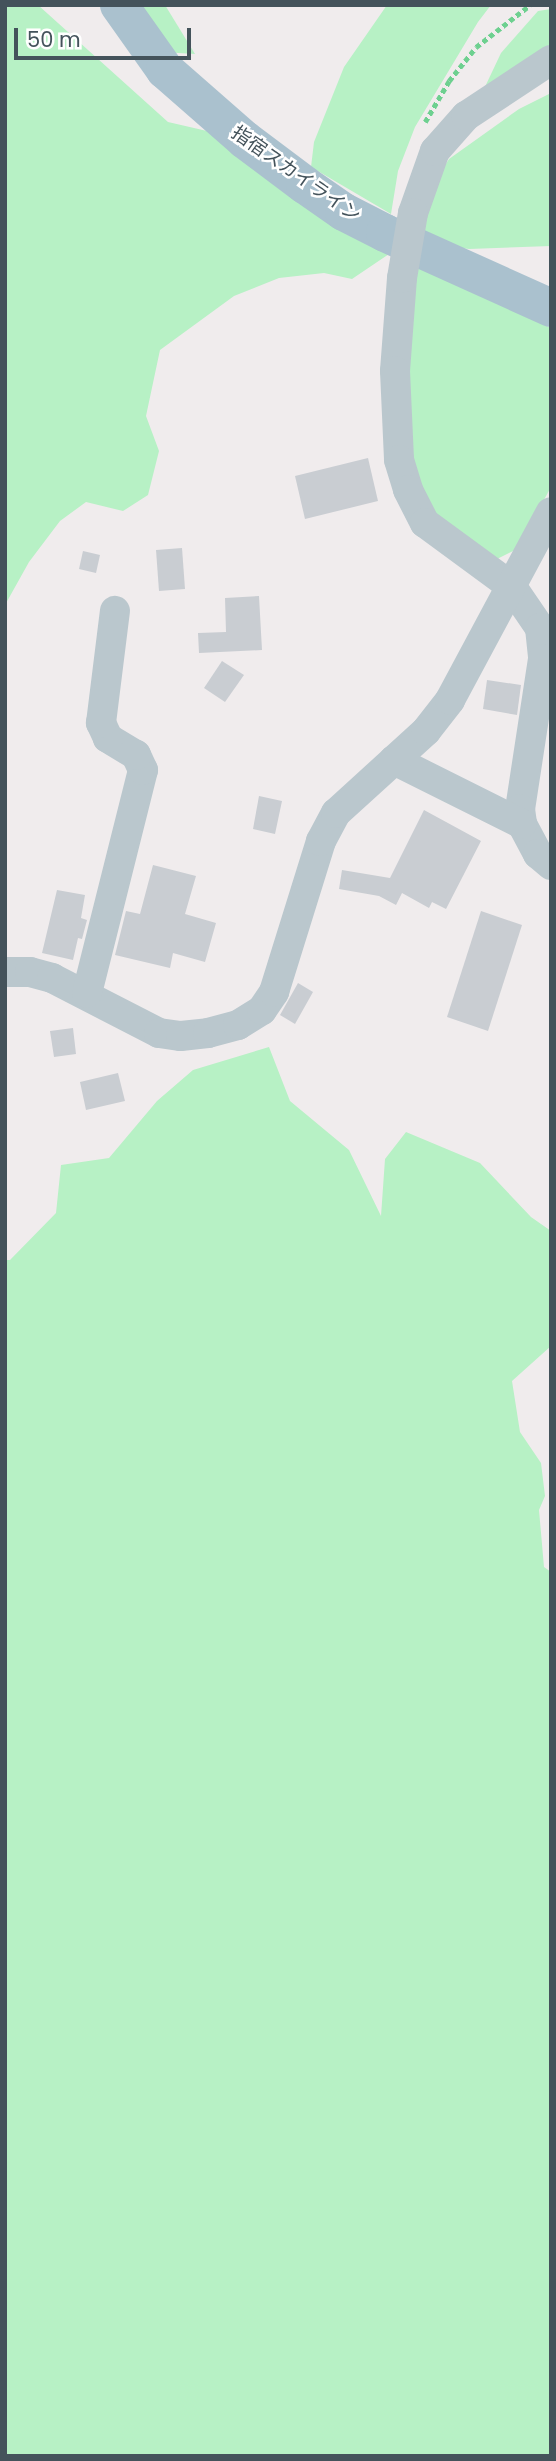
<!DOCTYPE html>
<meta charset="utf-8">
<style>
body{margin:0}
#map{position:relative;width:556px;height:2461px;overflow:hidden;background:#f0eced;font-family:Poppins,"Noto Sans JP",sans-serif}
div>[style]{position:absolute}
.green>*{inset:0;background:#b7f1c5}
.building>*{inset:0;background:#c9cdd2}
.path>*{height:4.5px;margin-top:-2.25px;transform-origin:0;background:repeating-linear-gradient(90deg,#6ed090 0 5px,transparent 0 8.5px)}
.minor>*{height:30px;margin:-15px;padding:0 15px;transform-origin:15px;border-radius:15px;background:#bac7cd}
.major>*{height:38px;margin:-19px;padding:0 19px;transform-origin:19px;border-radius:19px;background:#aac1ce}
.minor-bridge>*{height:30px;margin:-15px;padding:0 15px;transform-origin:15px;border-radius:15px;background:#bac7cd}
span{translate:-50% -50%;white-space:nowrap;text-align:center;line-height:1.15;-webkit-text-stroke:5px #fff;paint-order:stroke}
.street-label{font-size:19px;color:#44535b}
.frame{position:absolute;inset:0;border:7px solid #44535b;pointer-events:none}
.scale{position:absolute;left:14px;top:28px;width:177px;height:32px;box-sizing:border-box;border:4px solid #44535b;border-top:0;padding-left:9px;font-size:21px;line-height:24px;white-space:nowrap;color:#44535b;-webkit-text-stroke:5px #fff;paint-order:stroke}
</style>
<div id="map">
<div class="green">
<div style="clip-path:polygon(5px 5px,38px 5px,168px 122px,207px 131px,389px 254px,352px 279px,324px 273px,279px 278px,234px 296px,160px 350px,146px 416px,159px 451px,148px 495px,123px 511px,86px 502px,60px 521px,29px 562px,5px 605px)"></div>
<div style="clip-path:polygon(123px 5px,165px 5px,195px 54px,162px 52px)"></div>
<div style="clip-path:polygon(387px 5px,491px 5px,478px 22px,415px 127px,398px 171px,391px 214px,311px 167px,314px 142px,344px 67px)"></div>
<div style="clip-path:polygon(551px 9px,551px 60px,475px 108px,501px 53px,538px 11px)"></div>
<div style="clip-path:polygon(551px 93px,551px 246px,469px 249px,442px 245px,416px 232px,424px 198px,449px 159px,519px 109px)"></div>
<div style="clip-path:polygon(410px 263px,551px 328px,551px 487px,517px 549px,497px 559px,425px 516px,408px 460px)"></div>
<div style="clip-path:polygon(269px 1047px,290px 1101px,349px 1150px,381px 1216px,385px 1159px,406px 1132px,480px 1163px,531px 1217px,551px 1231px,551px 1346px,512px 1381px,520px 1432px,541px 1463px,545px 1496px,539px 1510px,544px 1567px,551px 1572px,551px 2456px,5px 2456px,5px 1260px,10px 1260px,56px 1213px,61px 1165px,109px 1158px,157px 1101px,193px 1070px)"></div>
</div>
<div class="building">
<div style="clip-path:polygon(368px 458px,378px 501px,305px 519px,295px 476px)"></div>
<div style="clip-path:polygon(182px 548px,185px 589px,159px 591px,156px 550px)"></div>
<div style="clip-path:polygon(83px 551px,100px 555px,96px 573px,79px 569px)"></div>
<div style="clip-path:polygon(259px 596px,262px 650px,199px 653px,198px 633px,226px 632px,225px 598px)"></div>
<div style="clip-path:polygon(222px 661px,244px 675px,225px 702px,204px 688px)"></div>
<div style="clip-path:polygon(487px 680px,521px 685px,517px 715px,483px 709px)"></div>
<div style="clip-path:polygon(259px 796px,282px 801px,275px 834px,253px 829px)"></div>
<div style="clip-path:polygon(424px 810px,481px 841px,446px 909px,432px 902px,429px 908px,402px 893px,396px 905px,379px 896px,339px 889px,342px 870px,390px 878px)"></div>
<div style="clip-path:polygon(153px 865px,196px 876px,185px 914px,216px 923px,205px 962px,173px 953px,170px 968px,115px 955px,126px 911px,140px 914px)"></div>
<div style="clip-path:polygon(57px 890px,85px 895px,81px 918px,87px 920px,82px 939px,78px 938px,73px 960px,42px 953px)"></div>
<div style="clip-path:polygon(481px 911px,522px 925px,488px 1031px,447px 1017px)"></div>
<div style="clip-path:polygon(298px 983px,313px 992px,295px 1024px,280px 1015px)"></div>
<div style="clip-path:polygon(73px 1028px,76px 1054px,54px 1057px,50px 1031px)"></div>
<div style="clip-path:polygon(118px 1073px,125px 1101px,86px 1110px,80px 1082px)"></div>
</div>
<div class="path">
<div style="left:425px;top:122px;width:48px;rotate:-59.7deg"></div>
<div style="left:449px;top:81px;width:43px;rotate:-51.5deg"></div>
<div style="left:476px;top:47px;width:68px;rotate:-37.9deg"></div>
</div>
<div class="minor">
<div style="left:413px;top:213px;width:66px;rotate:-70.5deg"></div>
<div style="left:435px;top:151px;width:47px;rotate:-48.5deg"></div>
<div style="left:466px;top:116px;width:102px;rotate:-33.4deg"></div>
<div style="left:402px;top:278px;width:93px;rotate:94.3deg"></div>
<div style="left:395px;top:371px;width:89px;rotate:87.4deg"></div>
<div style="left:399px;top:460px;width:31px;rotate:73deg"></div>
<div style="left:408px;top:490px;width:37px;rotate:63deg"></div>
<div style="left:425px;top:523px;width:108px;rotate:36.3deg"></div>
<div style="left:512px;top:587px;width:50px;rotate:55.7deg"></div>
<div style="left:540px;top:628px;width:31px;rotate:84deg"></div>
<div style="left:543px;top:659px;width:152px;rotate:98.7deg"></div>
<div style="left:520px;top:809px;width:15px;rotate:82deg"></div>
<div style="left:522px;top:824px;width:34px;rotate:62deg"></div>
<div style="left:538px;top:854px;width:17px;rotate:40deg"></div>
<div style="left:394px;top:760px;width:143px;rotate:26.6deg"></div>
<div style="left:5px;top:972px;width:25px"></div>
<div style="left:30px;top:972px;width:23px;rotate:15deg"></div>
<div style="left:52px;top:978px;width:120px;rotate:27.2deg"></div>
<div style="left:159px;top:1033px;width:22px;rotate:8deg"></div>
<div style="left:181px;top:1036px;width:27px;rotate:-6deg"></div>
<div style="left:208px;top:1033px;width:31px;rotate:-15deg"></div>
<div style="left:238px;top:1025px;width:28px;rotate:-32deg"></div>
<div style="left:262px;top:1010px;width:22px;rotate:-56deg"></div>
<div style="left:274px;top:992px;width:158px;rotate:-72.7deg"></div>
<div style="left:321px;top:841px;width:32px;rotate:-62deg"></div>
<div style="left:336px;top:813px;width:122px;rotate:-42.3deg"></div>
<div style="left:426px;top:731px;width:39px;rotate:-52deg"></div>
<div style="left:450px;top:700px;width:213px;rotate:-61.8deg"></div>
<div style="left:87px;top:993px;width:230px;rotate:-75.9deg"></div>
<div style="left:143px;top:770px;width:17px;rotate:-115deg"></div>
<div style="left:136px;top:755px;width:33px;rotate:-149deg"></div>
<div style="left:108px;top:738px;width:17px;rotate:-115deg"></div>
<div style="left:101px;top:723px;width:113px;rotate:-82.9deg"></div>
</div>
<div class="major">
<div style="left:119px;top:5px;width:80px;rotate:54.7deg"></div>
<div style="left:165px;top:70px;width:106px;rotate:41.2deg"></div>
<div style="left:245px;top:140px;width:75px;rotate:36.9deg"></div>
<div style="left:305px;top:185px;width:47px;rotate:34.7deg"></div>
<div style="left:344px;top:212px;width:46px;rotate:27.1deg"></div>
<div style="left:385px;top:233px;width:182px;rotate:24.3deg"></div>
</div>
<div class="minor-bridge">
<div style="left:402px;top:278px;width:66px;rotate:-80.4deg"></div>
</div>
<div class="street-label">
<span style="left:296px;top:174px;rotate:35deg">指宿スカイライン</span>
</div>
<div class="frame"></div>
<div class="scale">50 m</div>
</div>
